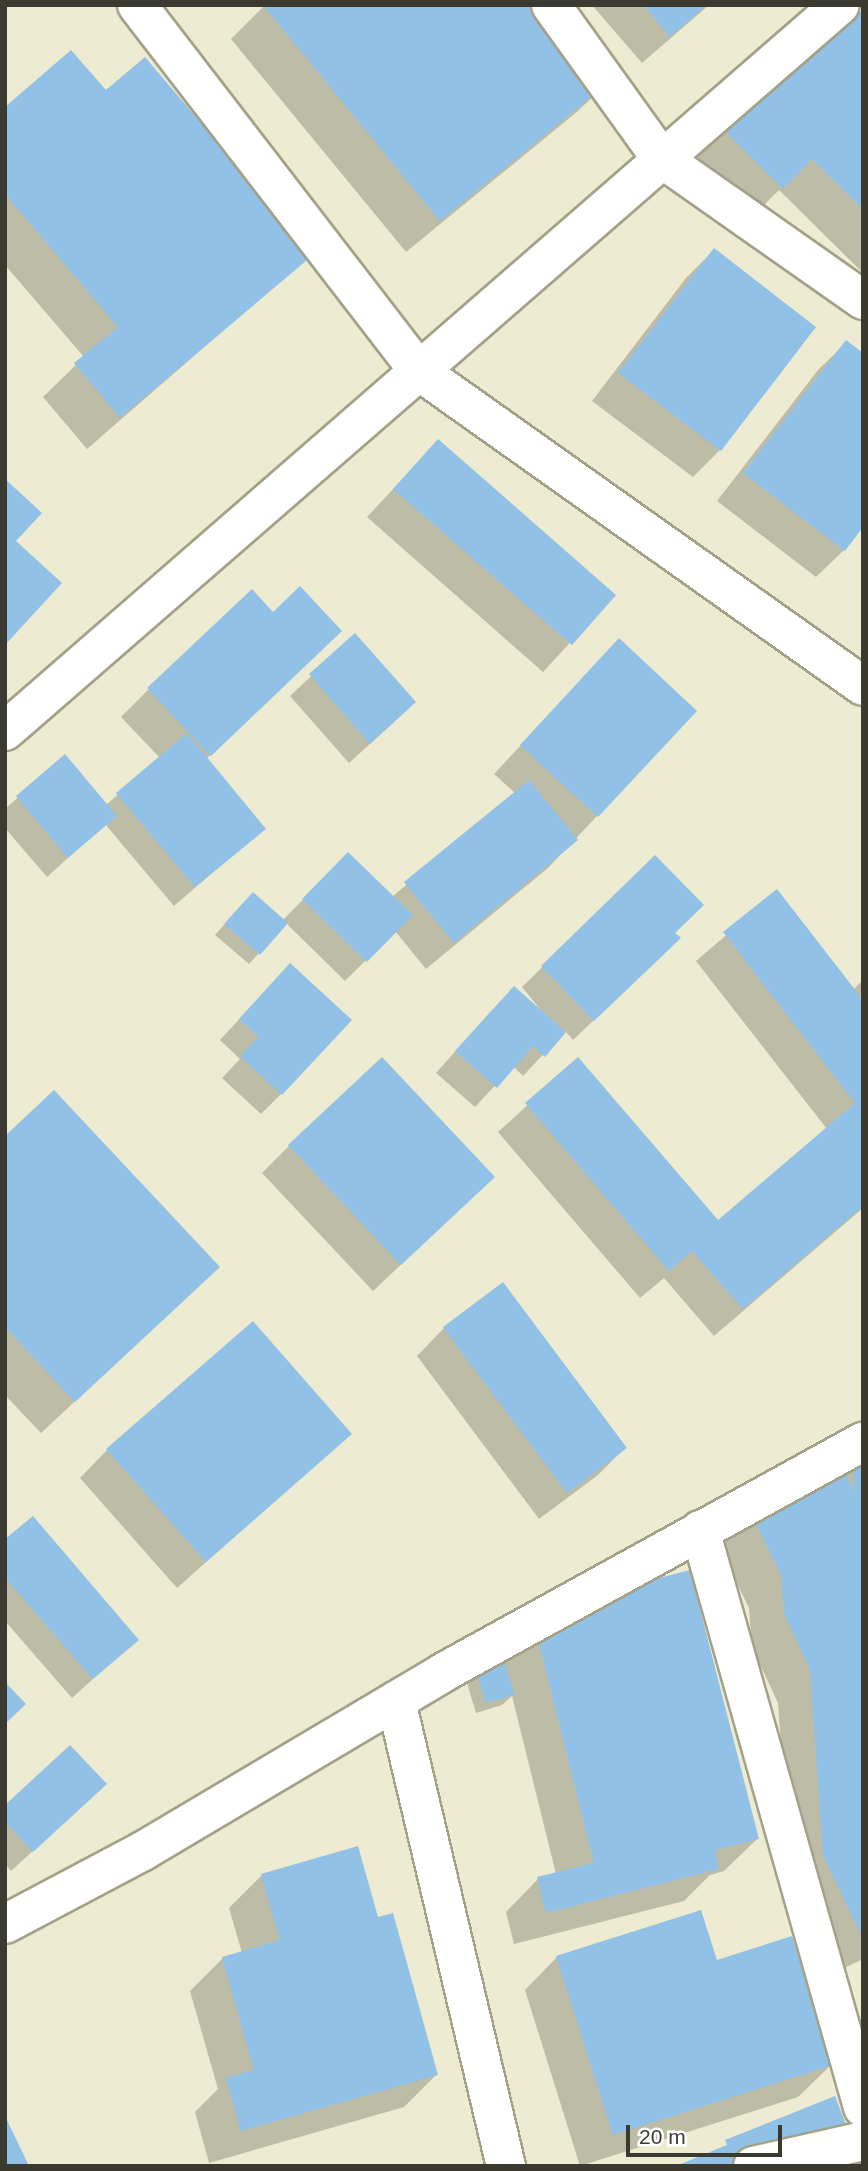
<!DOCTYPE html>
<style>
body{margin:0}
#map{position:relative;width:868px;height:2171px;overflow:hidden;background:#edebd1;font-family:Helvetica,sans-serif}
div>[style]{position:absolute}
.shadow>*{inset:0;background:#0003}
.building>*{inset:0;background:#91c1e7}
.roads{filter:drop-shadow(2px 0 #a4a189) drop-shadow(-2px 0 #a4a189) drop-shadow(0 2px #a4a189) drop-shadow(0 -2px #a4a189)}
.minor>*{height:38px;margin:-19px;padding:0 19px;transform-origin:19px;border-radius:19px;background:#fff}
span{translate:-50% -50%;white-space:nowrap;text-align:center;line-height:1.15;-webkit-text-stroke:7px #fff;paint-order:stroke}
.frame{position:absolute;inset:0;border:7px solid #3b3a30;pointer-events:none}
.scale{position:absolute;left:626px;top:2125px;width:156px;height:32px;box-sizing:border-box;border:4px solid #3b3a30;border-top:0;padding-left:9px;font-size:21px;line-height:24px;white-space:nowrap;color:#3b3a30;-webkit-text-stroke:5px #fff;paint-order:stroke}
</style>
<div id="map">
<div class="shadow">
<div style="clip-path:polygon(265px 5px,611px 79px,578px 111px,406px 252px,231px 39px)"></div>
<div style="clip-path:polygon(592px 5px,709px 5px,642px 63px)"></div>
<div style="clip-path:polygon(863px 11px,863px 273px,779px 190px,749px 220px,688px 159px)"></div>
<div style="clip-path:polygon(105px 93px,310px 255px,87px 449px,43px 397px,84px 357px,5px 265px,5px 109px)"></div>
<div style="clip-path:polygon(714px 250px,720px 450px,693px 477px,592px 401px,686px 278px)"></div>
<div style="clip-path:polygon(846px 343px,844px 550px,816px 577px,717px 501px,818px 370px)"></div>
<div style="clip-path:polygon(438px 441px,614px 595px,543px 672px,367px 517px)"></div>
<div style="clip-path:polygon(273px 614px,312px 658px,206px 759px,264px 828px,174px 906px,105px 824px,47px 877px,5px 828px,5px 809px,64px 757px,106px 805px,160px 758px,121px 717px,149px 689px)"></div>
<div style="clip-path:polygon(355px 635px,394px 722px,349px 763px,290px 696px)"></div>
<div style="clip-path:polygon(619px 640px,597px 816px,548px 868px,426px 969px,395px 931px,345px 981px,286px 923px,249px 964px,215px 935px,242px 904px,283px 920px,348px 854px,392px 897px,515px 793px,494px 774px)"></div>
<div style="clip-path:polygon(655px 857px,673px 933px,658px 959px,573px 1040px,565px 1031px,523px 1076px,513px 1066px,475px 1107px,436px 1073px,493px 1009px,548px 1019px,522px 987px)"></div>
<div style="clip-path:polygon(777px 892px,853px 990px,863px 980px,863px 1208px,714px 1336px,664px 1278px,640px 1298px,498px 1132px,578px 1059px,718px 1223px,827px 1129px,696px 961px)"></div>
<div style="clip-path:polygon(270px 986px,281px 1094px,261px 1114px,222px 1078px,240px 1059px,220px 1040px)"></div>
<div style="clip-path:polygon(5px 1138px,185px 1299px,41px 1433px,5px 1395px)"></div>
<div style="clip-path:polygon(289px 1146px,465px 1204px,373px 1291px,262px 1173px)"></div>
<div style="clip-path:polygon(444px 1328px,625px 1448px,598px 1475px,539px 1519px,417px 1356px)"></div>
<div style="clip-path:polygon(350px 1434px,177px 1588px,80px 1478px,107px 1450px)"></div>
<div style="clip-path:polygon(863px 1446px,863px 1959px,832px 1974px,791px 1888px,778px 1703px,752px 1647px,749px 1608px,719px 1547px,717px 1528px)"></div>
<div style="clip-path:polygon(5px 1542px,136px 1640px,72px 1698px,5px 1621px)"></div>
<div style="clip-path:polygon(532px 1613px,757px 1839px,724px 1871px,710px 1875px,684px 1901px,514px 1944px,506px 1912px,538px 1879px,556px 1874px,512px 1696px,502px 1705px,476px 1713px,464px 1673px)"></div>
<div style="clip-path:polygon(84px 1804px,11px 1871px,5px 1864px,5px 1807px)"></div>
<div style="clip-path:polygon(262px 1875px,377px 1920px,436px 2075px,404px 2107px,209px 2163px,195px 2112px,218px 2089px,190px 1991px,223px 1958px,242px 1953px,229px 1908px)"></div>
<div style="clip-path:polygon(557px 1957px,716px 1963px,831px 2065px,798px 2097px,580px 2166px,525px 1990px)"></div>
</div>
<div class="building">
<div style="clip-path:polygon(263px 5px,553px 5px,613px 79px,440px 221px)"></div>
<div style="clip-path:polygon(643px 5px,707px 5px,670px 37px)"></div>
<div style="clip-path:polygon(863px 9px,863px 209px,812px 159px,783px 189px,720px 126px,823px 21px,836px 35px)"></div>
<div style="clip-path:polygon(71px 50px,106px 90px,145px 57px,313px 255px,120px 418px,74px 363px,118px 327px,5px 194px,5px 107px)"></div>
<div style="clip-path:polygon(714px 248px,816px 327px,721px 451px,618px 373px)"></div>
<div style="clip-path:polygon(846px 340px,863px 353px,863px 527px,845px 551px,743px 473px)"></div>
<div style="clip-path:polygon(438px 439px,616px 595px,572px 645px,393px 489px)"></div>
<div style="clip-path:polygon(5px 479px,42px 513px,16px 541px,62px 583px,5px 645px)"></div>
<div style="clip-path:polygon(300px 586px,342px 631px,211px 756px,147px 688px,252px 589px,273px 612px)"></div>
<div style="clip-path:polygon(355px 633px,416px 702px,370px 744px,309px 674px)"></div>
<div style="clip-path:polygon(619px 638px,697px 711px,598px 817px,520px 745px)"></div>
<div style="clip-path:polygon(187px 733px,266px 829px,195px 887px,116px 793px)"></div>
<div style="clip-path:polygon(65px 754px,117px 816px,68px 858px,16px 796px)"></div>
<div style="clip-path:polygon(529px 780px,578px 840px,454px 943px,404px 882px)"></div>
<div style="clip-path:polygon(348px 852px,413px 915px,367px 962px,302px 899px)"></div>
<div style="clip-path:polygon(655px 855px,704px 905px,675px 933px,681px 938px,594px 1021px,541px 966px)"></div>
<div style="clip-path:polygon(777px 889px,863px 1000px,863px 1206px,743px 1309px,692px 1251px,669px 1271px,525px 1103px,578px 1057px,718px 1220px,855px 1103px,723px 932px)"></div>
<div style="clip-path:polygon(253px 892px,288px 923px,260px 955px,224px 924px)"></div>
<div style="clip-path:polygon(290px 963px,352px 1020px,282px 1095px,240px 1056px,259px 1037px,239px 1019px)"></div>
<div style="clip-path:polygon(514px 986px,566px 1032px,545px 1057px,533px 1046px,497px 1088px,455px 1051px)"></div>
<div style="clip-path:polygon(382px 1057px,495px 1177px,401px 1265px,288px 1145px)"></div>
<div style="clip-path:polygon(54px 1090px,220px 1267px,75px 1402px,5px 1327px,5px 1136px)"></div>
<div style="clip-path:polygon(503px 1282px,627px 1448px,567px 1493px,443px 1327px)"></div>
<div style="clip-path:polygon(253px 1321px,352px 1434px,206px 1562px,106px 1449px)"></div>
<div style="clip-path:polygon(863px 1444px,863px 1939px,823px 1855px,810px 1669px,784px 1614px,781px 1575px,751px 1514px,833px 1447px,855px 1492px,851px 1450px)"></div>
<div style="clip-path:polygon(33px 1516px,139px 1640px,93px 1679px,5px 1578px,5px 1539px)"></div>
<div style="clip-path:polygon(690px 1570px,759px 1839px,715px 1850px,719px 1869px,546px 1913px,537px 1877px,594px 1863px,531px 1611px)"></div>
<div style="clip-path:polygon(501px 1652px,515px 1695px,486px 1703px,473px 1661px)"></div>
<div style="clip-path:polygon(5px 1682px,26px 1704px,5px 1724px)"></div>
<div style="clip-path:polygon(70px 1745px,107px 1784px,33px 1852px,5px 1822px,5px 1805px)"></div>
<div style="clip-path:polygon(358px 1846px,378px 1917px,393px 1913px,438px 2075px,241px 2131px,226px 2078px,254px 2070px,222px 1957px,280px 1940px,261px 1874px)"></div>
<div style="clip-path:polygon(701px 1910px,717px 1960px,792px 1936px,833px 2065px,613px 2135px,556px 1956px)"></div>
<div style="clip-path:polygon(835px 2096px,862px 2166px,676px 2166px,727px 2145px,725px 2140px)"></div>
<div style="clip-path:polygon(5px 2116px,29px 2166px,5px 2166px)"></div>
</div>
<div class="roads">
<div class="minor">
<div style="left:137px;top:5px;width:462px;rotate:52.4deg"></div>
<div style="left:419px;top:371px;width:544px;rotate:35.35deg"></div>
<div style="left:551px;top:5px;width:188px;rotate:54.3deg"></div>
<div style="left:661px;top:158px;width:247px;rotate:35.1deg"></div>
<div style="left:5px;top:731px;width:1106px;rotate:-41.01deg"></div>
<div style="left:700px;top:1530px;width:600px;rotate:74.23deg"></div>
<div style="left:396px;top:1701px;width:478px;rotate:76.7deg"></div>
<div style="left:5px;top:1924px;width:156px;rotate:-27.9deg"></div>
<div style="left:143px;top:1851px;width:350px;rotate:-30.7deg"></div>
<div style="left:444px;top:1672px;width:478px;rotate:-28.8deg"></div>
<div style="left:753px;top:2166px;width:113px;rotate:-12.8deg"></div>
</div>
</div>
<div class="frame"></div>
<div class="scale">20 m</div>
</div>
